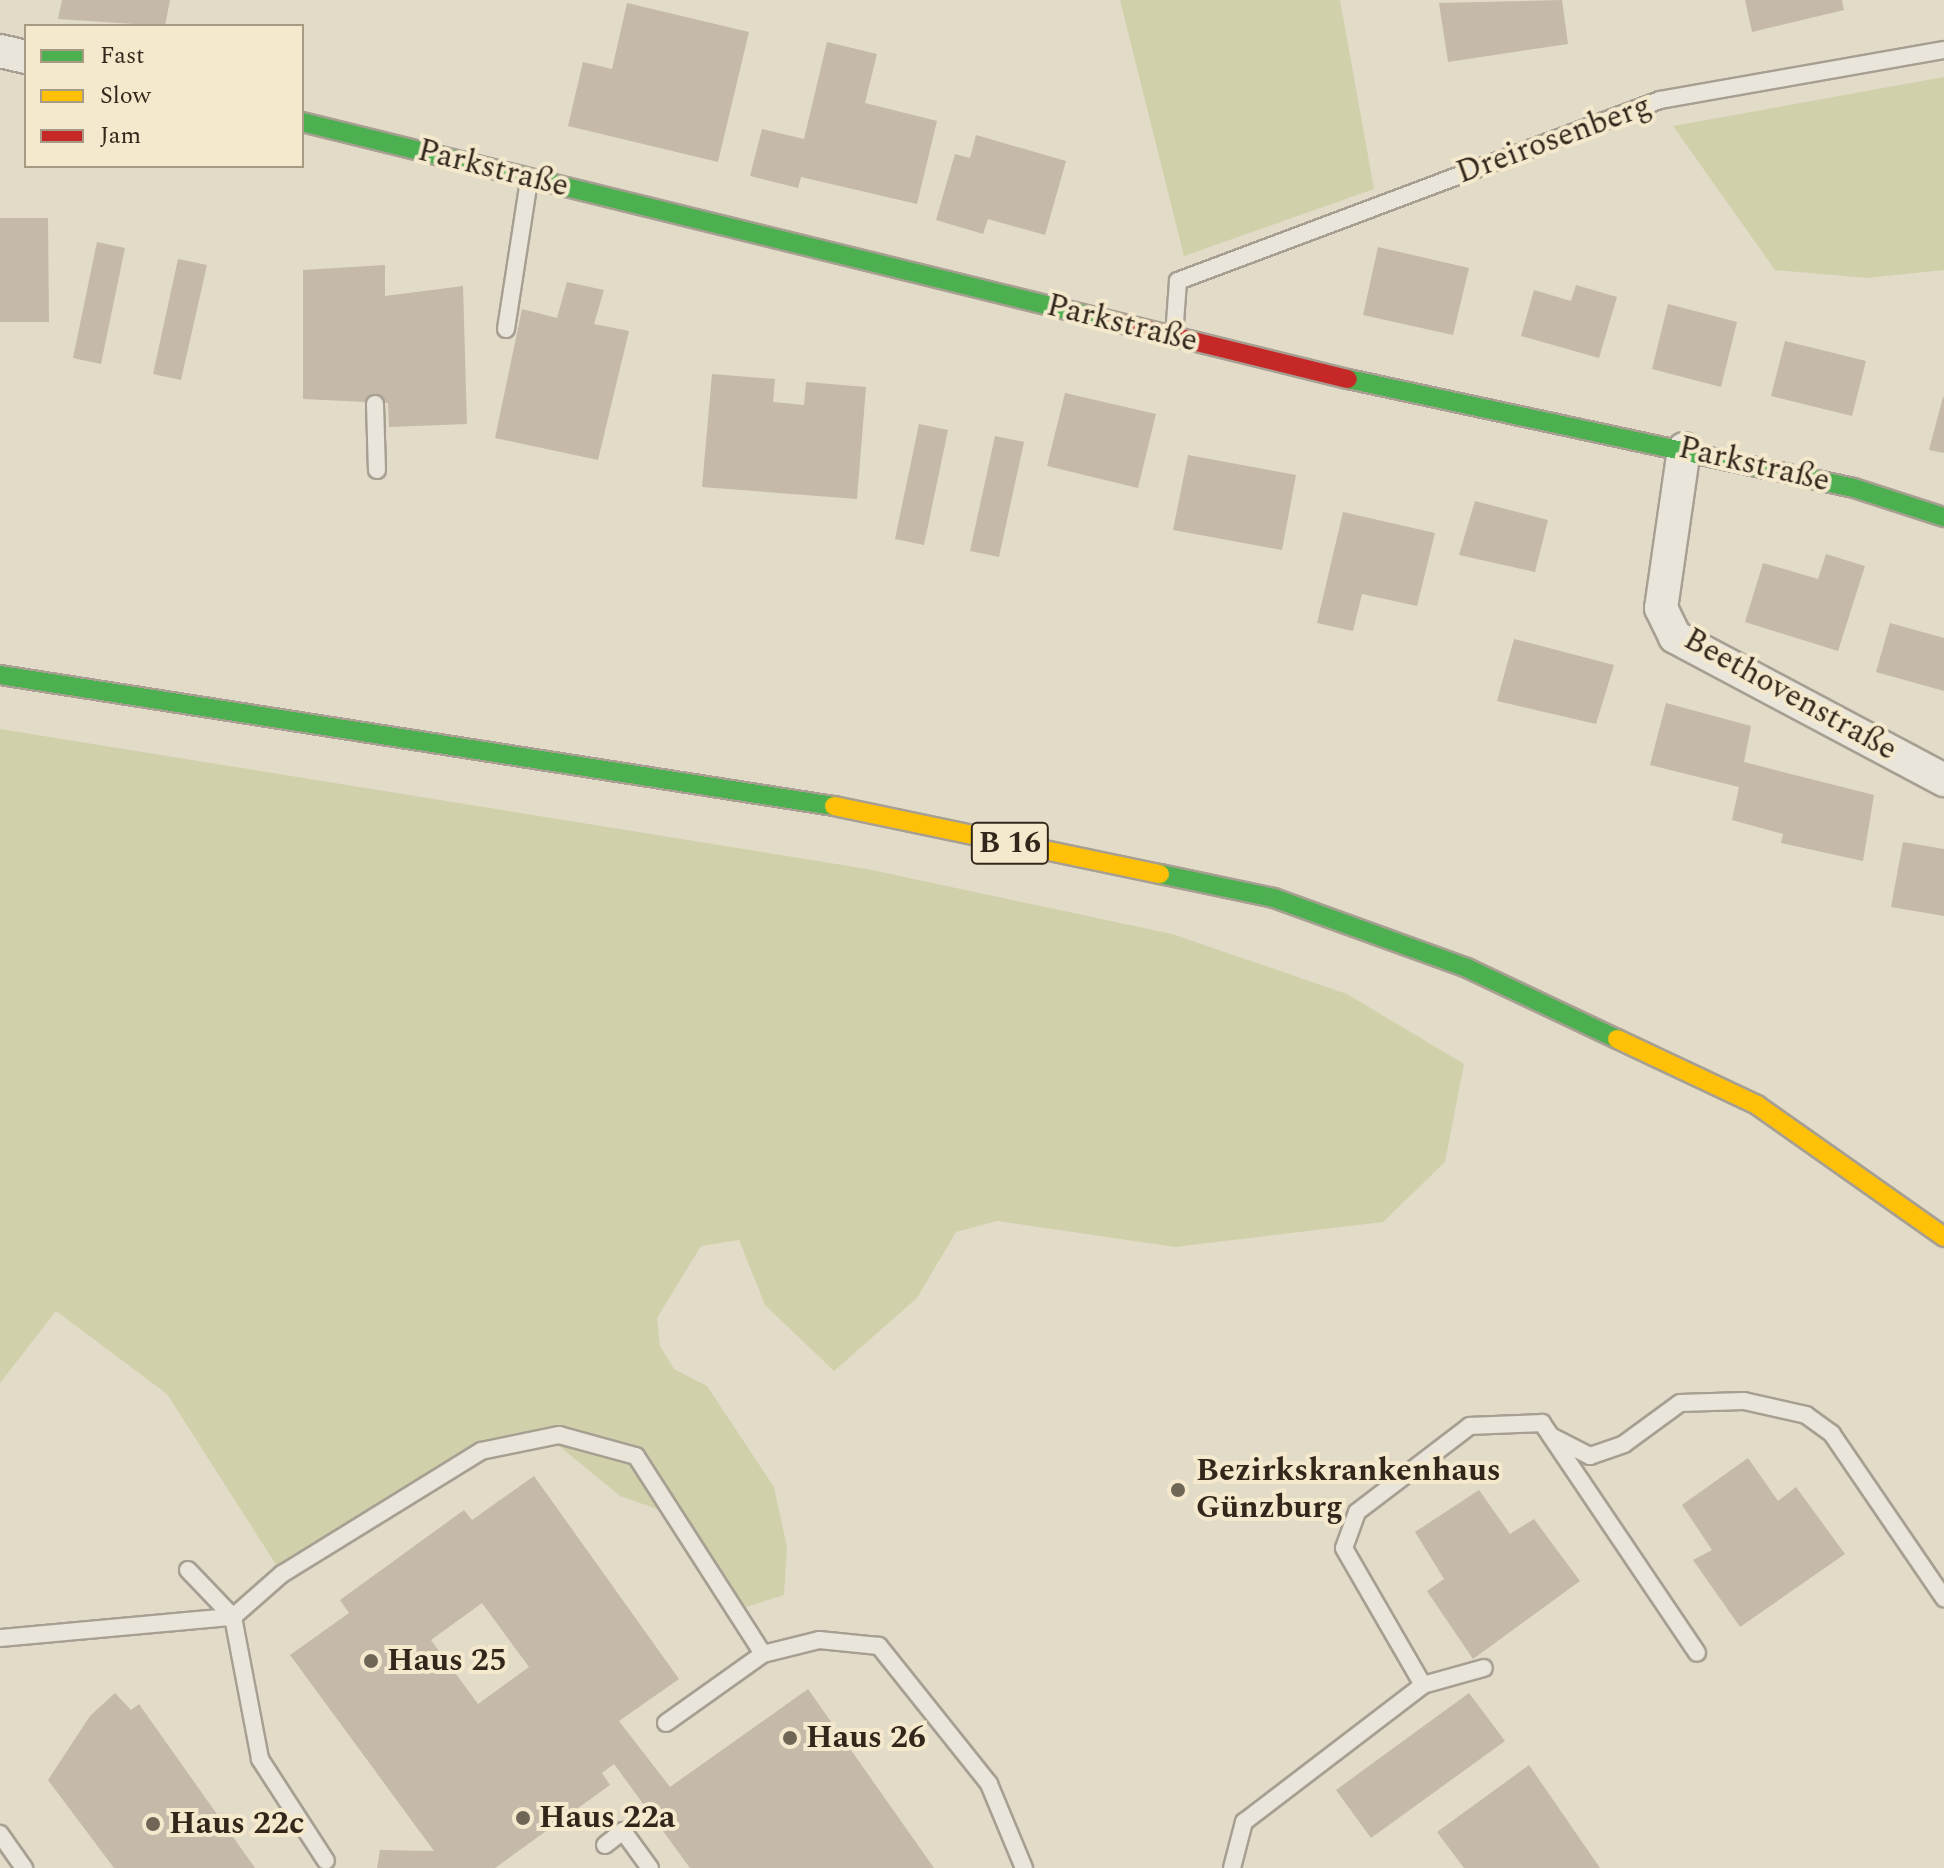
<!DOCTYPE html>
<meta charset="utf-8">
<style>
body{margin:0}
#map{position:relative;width:1944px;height:1868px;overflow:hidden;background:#e2dbc8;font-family:Spectral,serif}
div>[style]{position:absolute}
.green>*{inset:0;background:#d0d1ab}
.building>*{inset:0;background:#c5b9a9}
.roads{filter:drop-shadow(2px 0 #a69f92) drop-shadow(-2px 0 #a69f92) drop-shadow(0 2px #a69f92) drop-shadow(0 -2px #a69f92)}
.lane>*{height:16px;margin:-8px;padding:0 8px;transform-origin:8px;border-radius:8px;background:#e9e5da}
.street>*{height:32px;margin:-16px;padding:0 16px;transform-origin:16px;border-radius:16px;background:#e9e5da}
.fast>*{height:18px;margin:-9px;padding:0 9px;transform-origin:9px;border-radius:9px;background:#4caf50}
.slow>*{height:18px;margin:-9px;padding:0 9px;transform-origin:9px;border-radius:9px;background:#ffc107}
.jam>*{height:18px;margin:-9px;padding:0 9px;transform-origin:9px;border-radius:9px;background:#c62828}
.dots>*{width:22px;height:22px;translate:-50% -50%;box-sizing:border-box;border:4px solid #f4e9cd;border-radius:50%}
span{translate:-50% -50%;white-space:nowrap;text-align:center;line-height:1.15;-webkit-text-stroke:8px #f4e9cd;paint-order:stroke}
.shield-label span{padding:2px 6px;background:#f4e9cd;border:2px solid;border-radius:6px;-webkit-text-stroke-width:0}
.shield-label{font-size:30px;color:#33271c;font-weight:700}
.street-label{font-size:32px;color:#33271c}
.poi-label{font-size:32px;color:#33271c;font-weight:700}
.left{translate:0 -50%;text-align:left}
.legend{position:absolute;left:24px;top:24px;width:280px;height:144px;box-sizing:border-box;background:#f4e9cd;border:2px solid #a79b86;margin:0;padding:10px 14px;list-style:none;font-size:24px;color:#33271c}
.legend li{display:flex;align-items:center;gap:16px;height:40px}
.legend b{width:40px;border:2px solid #a79b86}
</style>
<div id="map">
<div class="green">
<div style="clip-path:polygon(1120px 0,1340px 0,1374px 189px,1184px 256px)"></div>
<div style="clip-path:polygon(1944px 77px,1944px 270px,1867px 278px,1775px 270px,1673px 126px)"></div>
<div style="clip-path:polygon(0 729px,867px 869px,1172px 934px,1347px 994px,1464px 1064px,1445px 1162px,1383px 1222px,1175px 1247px,997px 1221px,956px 1232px,917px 1298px,834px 1371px,765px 1305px,739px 1240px,701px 1246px,657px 1318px,660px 1346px,674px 1369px,707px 1386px,774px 1487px,787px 1547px,784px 1595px,737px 1610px,680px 1517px,620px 1496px,548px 1437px,481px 1451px,282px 1574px,167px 1394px,56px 1311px,0 1383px)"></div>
</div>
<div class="building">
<div style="clip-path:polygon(62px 0,170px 0,165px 26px,58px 19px)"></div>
<div style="clip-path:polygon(1562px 0,1568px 44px,1448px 62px,1439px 3px)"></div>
<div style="clip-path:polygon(1745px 0,1842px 0,1844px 10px,1752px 32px)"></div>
<div style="clip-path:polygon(627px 3px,749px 32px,718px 162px,568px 126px,583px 62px,612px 69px)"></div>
<div style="clip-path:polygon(827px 42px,877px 54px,865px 103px,937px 121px,917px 204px,801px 177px,798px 188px,750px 176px,762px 129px,804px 139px)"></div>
<div style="clip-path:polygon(976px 135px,1066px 161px,1045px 235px,988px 219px,983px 234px,936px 220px,955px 154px,970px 158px)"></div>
<div style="clip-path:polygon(0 218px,48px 218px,49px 322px,0 322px)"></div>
<div style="clip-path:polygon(97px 242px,125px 248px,101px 364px,73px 358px)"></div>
<div style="clip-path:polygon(1378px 247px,1469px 268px,1453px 335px,1363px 315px)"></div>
<div style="clip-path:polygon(178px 259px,207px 265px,181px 380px,153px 374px)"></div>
<div style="clip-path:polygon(385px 265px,385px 296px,463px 286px,467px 424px,389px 427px,388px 403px,303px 399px,303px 270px)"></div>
<div style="clip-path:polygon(567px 282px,604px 290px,594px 324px,629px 331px,598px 460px,495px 438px,522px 309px,557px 318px)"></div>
<div style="clip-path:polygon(1576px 285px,1617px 297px,1599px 358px,1521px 336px,1534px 290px,1571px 301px)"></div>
<div style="clip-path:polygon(1668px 304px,1737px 322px,1721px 387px,1652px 369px)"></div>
<div style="clip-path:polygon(1785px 341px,1866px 361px,1852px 416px,1771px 396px)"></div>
<div style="clip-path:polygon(712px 374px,775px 379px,773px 402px,804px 405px,806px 382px,866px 387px,857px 499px,702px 487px)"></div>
<div style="clip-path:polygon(1065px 393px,1156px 414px,1138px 488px,1047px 466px)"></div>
<div style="clip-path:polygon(1943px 397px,1944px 397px,1944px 453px,1929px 450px)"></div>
<div style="clip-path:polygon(919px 424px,948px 430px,924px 545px,895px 539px)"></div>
<div style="clip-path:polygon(995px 436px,1024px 442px,999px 557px,970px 551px)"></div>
<div style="clip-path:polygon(1188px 455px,1296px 475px,1282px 550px,1173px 530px)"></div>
<div style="clip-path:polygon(1475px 501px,1548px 520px,1535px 572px,1459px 555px)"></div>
<div style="clip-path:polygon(1343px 512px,1435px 533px,1417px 606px,1362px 594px,1353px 631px,1317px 623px)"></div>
<div style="clip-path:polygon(1826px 554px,1865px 566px,1838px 651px,1745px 622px,1763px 563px,1818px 579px)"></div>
<div style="clip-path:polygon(1890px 623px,1944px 638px,1944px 691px,1876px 672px)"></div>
<div style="clip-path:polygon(1514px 639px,1614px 665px,1596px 724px,1497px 701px)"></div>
<div style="clip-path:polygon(1666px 703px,1751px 726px,1744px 762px,1874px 795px,1863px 861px,1781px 843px,1783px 834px,1732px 820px,1739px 787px,1650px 765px)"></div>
<div style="clip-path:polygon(1903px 842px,1944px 849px,1944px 916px,1891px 907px)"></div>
<div style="clip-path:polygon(1748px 1458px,1778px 1501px,1796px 1487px,1845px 1554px,1740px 1627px,1693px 1560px,1712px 1550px,1682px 1505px)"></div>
<div style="clip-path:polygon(evenodd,534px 1476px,679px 1679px,619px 1721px,670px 1787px,808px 1689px,934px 1868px,690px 1868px,614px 1764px,602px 1773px,610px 1785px,495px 1868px,377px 1868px,380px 1850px,434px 1851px,290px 1655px,349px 1613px,340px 1600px,464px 1510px,472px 1520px,534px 1476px,482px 1603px,529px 1667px,478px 1704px,431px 1640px,482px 1603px)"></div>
<div style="clip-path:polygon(1479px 1490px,1510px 1534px,1534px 1519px,1580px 1581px,1473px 1659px,1427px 1591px,1444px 1579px,1415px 1532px)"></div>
<div style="clip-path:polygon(115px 1693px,131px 1710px,139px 1704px,255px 1868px,114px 1868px,48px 1780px,90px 1716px)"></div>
<div style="clip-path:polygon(1469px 1693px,1505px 1741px,1371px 1838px,1336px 1790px)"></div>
<div style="clip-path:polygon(1529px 1765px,1600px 1868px,1464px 1868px,1437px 1832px)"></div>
</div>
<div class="roads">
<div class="lane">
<div style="left:506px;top:329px;width:151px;rotate:-81.2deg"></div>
<div style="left:1174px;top:336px;width:55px;rotate:-85.8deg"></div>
<div style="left:1178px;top:281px;width:515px;rotate:-20.58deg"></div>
<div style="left:1660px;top:100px;width:288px;rotate:-10deg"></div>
<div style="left:375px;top:404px;width:66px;rotate:88.3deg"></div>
<div style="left:1551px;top:1436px;width:44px;rotate:27.1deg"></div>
<div style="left:1590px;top:1456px;width:36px;rotate:-19deg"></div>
<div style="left:1624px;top:1444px;width:69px;rotate:-36.2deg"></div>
<div style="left:1680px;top:1403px;width:64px;rotate:-1.8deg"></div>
<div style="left:1744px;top:1401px;width:64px;rotate:12.7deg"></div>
<div style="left:1806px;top:1415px;width:32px;rotate:36deg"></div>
<div style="left:1832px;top:1434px;width:199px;rotate:55.7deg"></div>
<div style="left:188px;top:1570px;width:65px;rotate:46.2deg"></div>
<div style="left:233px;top:1617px;width:145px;rotate:79.2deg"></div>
<div style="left:260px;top:1759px;width:121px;rotate:57.1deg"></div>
<div style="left:0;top:1638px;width:234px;rotate:-5.2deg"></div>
<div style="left:233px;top:1617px;width:65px;rotate:-41.3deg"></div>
<div style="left:282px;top:1574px;width:234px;rotate:-31.7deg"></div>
<div style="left:481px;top:1451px;width:80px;rotate:-11.6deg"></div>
<div style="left:559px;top:1435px;width:80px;rotate:15.3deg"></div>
<div style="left:636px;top:1456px;width:235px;rotate:57.3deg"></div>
<div style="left:763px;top:1654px;width:119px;rotate:144.6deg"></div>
<div style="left:763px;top:1654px;width:58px;rotate:-14deg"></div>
<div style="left:819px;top:1640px;width:60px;rotate:5.7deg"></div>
<div style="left:879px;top:1646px;width:176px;rotate:51.4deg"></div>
<div style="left:989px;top:1784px;width:91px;rotate:67.4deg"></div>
<div style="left:1423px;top:1685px;width:158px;rotate:-120deg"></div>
<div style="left:1344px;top:1548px;width:38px;rotate:-70deg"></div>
<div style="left:1357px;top:1512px;width:142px;rotate:-37.3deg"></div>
<div style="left:1470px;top:1426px;width:72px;rotate:-2.4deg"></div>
<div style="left:1542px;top:1423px;width:277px;rotate:56deg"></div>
<div style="left:0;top:1834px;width:42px;rotate:54.8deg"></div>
<div style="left:605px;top:1845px;width:23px;rotate:-38deg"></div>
<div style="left:623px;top:1831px;width:46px;rotate:53.9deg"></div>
<div style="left:1232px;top:1868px;width:48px;rotate:-75.4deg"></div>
<div style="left:1244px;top:1822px;width:225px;rotate:-37.4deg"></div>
<div style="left:1423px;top:1685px;width:63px;rotate:-15.6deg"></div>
</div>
<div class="street">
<div style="left:0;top:51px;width:27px;rotate:13deg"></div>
<div style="left:1684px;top:449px;width:161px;rotate:98.2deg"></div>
<div style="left:1661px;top:608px;width:32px;rotate:64deg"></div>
<div style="left:1675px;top:637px;width:305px;rotate:28deg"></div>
</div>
<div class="fast">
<div style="left:302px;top:122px;width:825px;rotate:13.82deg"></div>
<div style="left:1348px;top:379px;width:518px;rotate:12.16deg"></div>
<div style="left:1854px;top:488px;width:95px;rotate:17.9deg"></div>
<div style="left:0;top:675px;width:844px;rotate:8.93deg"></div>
<div style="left:1160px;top:874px;width:116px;rotate:11.9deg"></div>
<div style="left:1274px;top:898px;width:205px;rotate:19.9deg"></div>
<div style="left:1467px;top:968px;width:166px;rotate:25.3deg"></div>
</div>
<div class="slow">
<div style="left:834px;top:806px;width:333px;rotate:11.8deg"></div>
<div style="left:1617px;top:1039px;width:155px;rotate:25.2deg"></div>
<div style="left:1757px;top:1105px;width:229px;rotate:35.2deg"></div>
</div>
<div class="jam">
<div style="left:1103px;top:319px;width:252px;rotate:13.8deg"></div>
</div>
</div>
<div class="dots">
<div style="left:1178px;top:1490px;background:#706658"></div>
<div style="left:371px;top:1661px;background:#706658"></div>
<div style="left:790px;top:1738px;background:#706658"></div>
<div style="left:523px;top:1818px;background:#706658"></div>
<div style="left:153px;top:1824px;background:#706658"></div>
</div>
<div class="shield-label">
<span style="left:1010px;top:843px">B 16</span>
</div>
<div class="street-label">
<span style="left:1554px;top:140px;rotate:-20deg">Dreirosenberg</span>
<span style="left:493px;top:169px;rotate:14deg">Parkstraße</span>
<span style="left:1122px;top:324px;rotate:14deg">Parkstraße</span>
<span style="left:1754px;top:465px;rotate:13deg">Parkstraße</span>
<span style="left:1790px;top:695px;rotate:29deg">Beethovenstraße</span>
</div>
<div class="poi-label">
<span class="left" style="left:1196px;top:1490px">Bezirkskrankenhaus<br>Günzburg</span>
<span class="left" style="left:387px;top:1661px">Haus 25</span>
<span class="left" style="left:806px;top:1738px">Haus 26</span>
<span class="left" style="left:539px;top:1818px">Haus 22a</span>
<span class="left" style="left:169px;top:1824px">Haus 22c</span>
</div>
<ul class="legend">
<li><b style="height:10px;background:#4caf50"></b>Fast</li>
<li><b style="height:10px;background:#ffc107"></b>Slow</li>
<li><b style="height:10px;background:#c62828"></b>Jam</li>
</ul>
</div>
